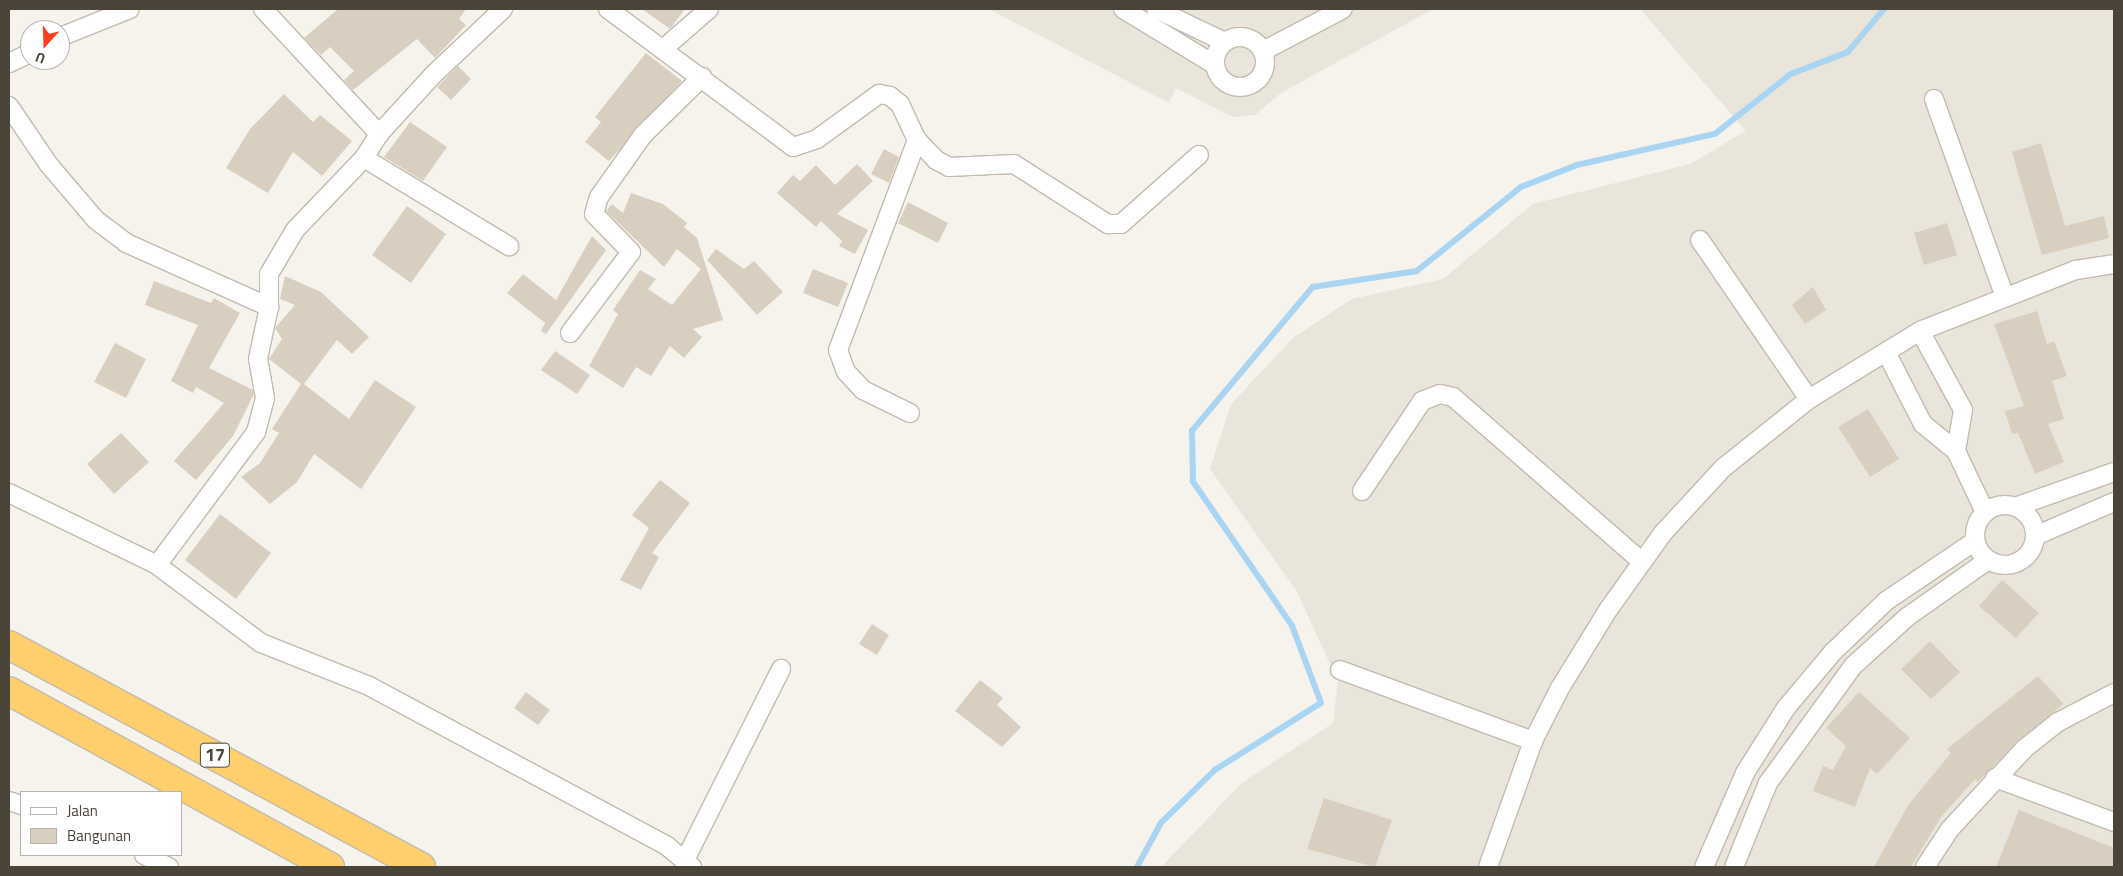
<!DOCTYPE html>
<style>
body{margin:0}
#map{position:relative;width:2123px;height:876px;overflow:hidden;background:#f6f3ec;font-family:"Titillium Web",sans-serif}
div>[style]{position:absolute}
.residential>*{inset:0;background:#eae5da}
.stream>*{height:5.5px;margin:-2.75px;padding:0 2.75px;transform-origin:2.75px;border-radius:2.75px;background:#a9d4f2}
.building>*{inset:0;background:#d8cfc1}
.roads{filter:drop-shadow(1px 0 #c2bbae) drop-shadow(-1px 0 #c2bbae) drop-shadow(0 1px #c2bbae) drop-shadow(0 -1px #c2bbae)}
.street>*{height:18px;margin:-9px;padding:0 9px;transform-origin:9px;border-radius:9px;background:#fff}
.street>.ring{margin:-9px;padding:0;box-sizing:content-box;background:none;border:18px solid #fff;border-radius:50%}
.highway>*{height:28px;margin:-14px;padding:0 14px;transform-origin:14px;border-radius:14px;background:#ffcf6e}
span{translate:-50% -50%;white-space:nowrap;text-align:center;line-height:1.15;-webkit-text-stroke:4.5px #fff;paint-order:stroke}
.shield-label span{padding:1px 4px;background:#fff;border:1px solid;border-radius:4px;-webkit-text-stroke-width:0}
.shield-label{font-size:18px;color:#4b4439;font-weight:700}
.frame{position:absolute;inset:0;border:10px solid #4b4439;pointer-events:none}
.legend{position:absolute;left:20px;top:791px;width:162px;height:65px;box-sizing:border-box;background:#fff;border:1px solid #b7b4b0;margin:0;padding:6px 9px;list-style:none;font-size:15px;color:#4b4439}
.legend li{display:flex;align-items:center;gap:10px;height:25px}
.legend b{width:25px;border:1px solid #b7b4b0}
.north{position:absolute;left:20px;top:20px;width:50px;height:50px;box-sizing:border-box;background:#fff;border:1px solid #b7b4b0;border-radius:50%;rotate:200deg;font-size:14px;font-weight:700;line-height:20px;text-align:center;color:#4b4439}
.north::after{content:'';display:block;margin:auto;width:18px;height:22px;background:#fc3f1d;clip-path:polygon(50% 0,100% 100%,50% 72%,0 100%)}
</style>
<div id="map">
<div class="residential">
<div style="clip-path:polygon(989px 9px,1433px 9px,1281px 93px,1255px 115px,1233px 117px,1176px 88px,1169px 103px)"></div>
<div style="clip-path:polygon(1640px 9px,2114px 9px,2114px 867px,1161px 867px,1242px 783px,1333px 723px,1338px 681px,1296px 590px,1210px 469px,1231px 404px,1294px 337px,1352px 299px,1443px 279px,1533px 204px,1690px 164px,1746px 131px)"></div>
</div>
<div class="stream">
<div style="left:1137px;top:867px;width:50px;rotate:-61.4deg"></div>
<div style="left:1161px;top:823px;width:76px;rotate:-44.5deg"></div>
<div style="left:1215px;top:770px;width:125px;rotate:-32.3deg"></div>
<div style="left:1321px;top:703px;width:82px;rotate:-110.6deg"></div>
<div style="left:1292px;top:626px;width:175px;rotate:-124.5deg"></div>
<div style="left:1193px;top:482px;width:51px;rotate:-91.1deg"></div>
<div style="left:1192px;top:431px;width:188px;rotate:-50deg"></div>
<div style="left:1313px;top:287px;width:105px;rotate:-8.7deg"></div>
<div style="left:1417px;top:271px;width:134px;rotate:-38.9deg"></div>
<div style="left:1521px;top:187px;width:60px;rotate:-21.4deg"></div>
<div style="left:1577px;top:165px;width:141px;rotate:-12.7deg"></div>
<div style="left:1715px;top:134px;width:97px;rotate:-38.3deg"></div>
<div style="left:1791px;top:74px;width:61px;rotate:-21.1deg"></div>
<div style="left:1848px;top:52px;width:56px;rotate:-50.1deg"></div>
</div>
<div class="building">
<div style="clip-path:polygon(338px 9px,466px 9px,459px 19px,466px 25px,435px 58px,417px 39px,353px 90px,344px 80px,354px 71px,330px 47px,321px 55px,304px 38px)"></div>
<div style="clip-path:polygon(642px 9px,685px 9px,670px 29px)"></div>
<div style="clip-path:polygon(646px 53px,682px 81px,609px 161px,585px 142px,601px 122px,595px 117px)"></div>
<div style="clip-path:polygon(458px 66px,471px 79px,451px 100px,437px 87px)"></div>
<div style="clip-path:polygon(284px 94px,313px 122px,320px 115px,352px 141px,322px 176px,293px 152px,268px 193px,226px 168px,250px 129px)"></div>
<div style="clip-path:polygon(410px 122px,447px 147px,423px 181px,384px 157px)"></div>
<div style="clip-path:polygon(2041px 143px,2065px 226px,2104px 216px,2109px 238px,2042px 255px,2012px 152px)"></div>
<div style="clip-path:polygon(884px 149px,899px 157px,889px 183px,871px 174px)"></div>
<div style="clip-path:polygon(857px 164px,873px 181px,837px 214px,868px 230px,855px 254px,839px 246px,842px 241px,821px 221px,816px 227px,777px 193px,793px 175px,800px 181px,816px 165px,835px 185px)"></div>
<div style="clip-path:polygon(631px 193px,663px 204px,687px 223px,684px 227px,697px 238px,723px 320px,693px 329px,702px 337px,684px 358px,670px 346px,651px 376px,636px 367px,623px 388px,589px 366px,618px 314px,613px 310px,640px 270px,656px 279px,648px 289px,672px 305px,701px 269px,677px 249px,664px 267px,606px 211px,612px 204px,623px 213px)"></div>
<div style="clip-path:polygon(908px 202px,948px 223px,938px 243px,898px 223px)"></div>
<div style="clip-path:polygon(407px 206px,446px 234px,411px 283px,372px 255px)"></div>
<div style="clip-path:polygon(1947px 223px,1957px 255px,1924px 265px,1914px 233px)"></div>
<div style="clip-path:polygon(592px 236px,606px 250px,546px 334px,541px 331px,545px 323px,507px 293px,523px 274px,556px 300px)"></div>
<div style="clip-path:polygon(716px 249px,744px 269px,754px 261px,783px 292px,757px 315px,707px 260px)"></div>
<div style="clip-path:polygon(813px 269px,848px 283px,838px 307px,803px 293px)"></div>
<div style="clip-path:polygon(285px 276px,321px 292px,369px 337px,352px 354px,337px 340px,304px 384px,349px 419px,375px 380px,416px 407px,361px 489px,314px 454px,297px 482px,270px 504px,241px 477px,260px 463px,279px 433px,272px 429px,301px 384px,269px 359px,282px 339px,275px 328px,295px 305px,280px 299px)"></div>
<div style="clip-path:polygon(154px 281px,211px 303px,214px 298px,240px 313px,209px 368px,253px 390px,254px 394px,233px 436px,196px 480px,174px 461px,224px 403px,196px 387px,193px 393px,171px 381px,198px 325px,145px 305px)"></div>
<div style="clip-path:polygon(1813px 287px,1826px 310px,1805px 324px,1792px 305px)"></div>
<div style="clip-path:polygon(2037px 311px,2047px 344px,2054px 341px,2067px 376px,2052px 381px,2064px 419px,2048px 424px,2064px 462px,2035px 474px,2018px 433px,2012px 434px,2005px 411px,2024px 406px,1994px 324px)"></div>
<div style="clip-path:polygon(115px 343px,146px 359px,126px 398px,94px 382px)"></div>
<div style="clip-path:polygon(555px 351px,590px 375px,577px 394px,541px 370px)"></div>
<div style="clip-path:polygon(1868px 409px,1899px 459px,1870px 477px,1838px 427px)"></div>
<div style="clip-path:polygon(121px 433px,149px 462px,114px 494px,87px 464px)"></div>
<div style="clip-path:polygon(660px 480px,690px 503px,652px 553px,659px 557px,641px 590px,620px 580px,649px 528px,632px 515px)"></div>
<div style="clip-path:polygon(220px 514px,271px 553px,236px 599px,185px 560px)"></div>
<div style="clip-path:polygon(2002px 580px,2039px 613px,2016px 638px,1979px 606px)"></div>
<div style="clip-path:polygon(872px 624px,889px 635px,877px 655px,859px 644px)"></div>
<div style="clip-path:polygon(1930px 641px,1960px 672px,1931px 699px,1901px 669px)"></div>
<div style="clip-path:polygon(2038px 676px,2064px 704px,2017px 741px,1978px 782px,1975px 779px,1941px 817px,1911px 867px,1874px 867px,1908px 805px,1951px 753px,1947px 749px)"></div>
<div style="clip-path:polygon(980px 680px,1003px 698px,997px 705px,1021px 727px,1002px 747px,955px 711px)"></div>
<div style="clip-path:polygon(526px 692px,550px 710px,538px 725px,514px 708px)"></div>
<div style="clip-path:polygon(1859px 692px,1910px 738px,1877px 774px,1870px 768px,1855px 807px,1813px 791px,1823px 766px,1833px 770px,1846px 746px,1826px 728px)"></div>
<div style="clip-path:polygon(1324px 798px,1392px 820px,1375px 867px,1307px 849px)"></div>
<div style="clip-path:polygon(2019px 810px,2114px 848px,2114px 867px,1996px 867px)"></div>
</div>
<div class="roads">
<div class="street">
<div style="left:263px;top:9px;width:171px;rotate:47.1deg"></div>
<div style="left:608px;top:9px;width:231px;rotate:36.7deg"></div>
<div style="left:793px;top:147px;width:25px;rotate:-18deg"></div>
<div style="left:817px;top:139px;width:77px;rotate:-36deg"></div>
<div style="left:879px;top:94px;width:11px;rotate:10deg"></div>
<div style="left:890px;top:96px;width:13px;rotate:39deg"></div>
<div style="left:900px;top:104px;width:40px;rotate:65deg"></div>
<div style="left:917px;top:140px;width:28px;rotate:46deg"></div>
<div style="left:936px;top:160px;width:15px;rotate:28deg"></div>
<div style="left:949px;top:167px;width:65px;rotate:-2.6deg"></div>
<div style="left:1014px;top:164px;width:112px;rotate:32.6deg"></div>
<div style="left:1108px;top:224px;width:13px"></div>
<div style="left:1121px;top:224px;width:104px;rotate:-41.5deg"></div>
<div style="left:1123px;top:9px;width:108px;rotate:31.3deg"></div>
<div style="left:1156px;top:9px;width:76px;rotate:25.6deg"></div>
<div class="ring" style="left:1215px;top:37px;width:32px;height:32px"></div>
<div style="left:60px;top:37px;width:75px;rotate:-21.8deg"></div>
<div style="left:663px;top:49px;width:61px;rotate:-41deg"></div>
<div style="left:1263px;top:51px;width:90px;rotate:-27.7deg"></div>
<div style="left:9px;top:63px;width:23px;rotate:-25deg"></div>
<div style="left:1934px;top:99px;width:210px;rotate:70.3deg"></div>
<div style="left:9px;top:106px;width:71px;rotate:55.9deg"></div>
<div style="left:49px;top:165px;width:72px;rotate:49.5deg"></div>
<div style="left:96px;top:220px;width:38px;rotate:37deg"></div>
<div style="left:126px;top:243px;width:157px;rotate:24.1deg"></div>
<div style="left:364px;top:158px;width:170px;rotate:31.3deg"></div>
<div style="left:1700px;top:240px;width:193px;rotate:55.6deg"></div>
<div style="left:1920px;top:331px;width:90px;rotate:61.4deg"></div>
<div style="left:1963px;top:410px;width:42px;rotate:99.7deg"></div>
<div style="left:570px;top:333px;width:101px;rotate:-53deg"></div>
<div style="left:631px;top:252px;width:53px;rotate:-134.2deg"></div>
<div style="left:594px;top:214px;width:18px;rotate:-74deg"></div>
<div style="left:599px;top:197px;width:76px;rotate:-54.6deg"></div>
<div style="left:643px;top:135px;width:83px;rotate:-44.5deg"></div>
<div style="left:1886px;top:352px;width:81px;rotate:62.8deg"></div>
<div style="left:1923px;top:424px;width:43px;rotate:39.3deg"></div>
<div style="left:1956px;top:451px;width:68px;rotate:64.6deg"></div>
<div style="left:910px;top:413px;width:52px;rotate:-153.9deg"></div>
<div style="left:863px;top:390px;width:25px;rotate:-133deg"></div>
<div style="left:846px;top:372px;width:23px;rotate:-110deg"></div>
<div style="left:838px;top:350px;width:224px;rotate:-69.4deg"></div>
<div style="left:1362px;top:491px;width:108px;rotate:-56.3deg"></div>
<div style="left:1422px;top:401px;width:19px;rotate:-21deg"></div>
<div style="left:1440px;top:394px;width:13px;rotate:13deg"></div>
<div style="left:1453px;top:397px;width:251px;rotate:41.1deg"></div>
<div style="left:9px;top:493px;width:165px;rotate:25.9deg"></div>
<div style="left:157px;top:565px;width:130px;rotate:36.9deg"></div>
<div style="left:261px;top:643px;width:116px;rotate:21.7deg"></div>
<div style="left:369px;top:686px;width:338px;rotate:28.2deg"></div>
<div style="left:667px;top:846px;width:33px;rotate:40deg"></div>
<div class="ring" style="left:1975px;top:505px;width:42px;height:42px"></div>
<div style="left:2015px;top:507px;width:105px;rotate:-19.5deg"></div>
<div style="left:2035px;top:536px;width:86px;rotate:-23.3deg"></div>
<div style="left:157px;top:565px;width:166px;rotate:-53.3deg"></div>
<div style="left:256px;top:432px;width:35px;rotate:-75deg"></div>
<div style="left:265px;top:398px;width:40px;rotate:-100deg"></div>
<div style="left:258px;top:359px;width:53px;rotate:-78.1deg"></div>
<div style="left:269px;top:307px;width:33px;rotate:-90deg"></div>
<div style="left:269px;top:274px;width:51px;rotate:-59.4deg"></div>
<div style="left:295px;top:230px;width:100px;rotate:-46.2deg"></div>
<div style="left:364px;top:158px;width:28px;rotate:-58deg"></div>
<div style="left:379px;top:134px;width:81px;rotate:-47.5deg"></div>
<div style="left:434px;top:74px;width:95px;rotate:-43.3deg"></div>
<div style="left:1340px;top:670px;width:206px;rotate:20.2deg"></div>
<div style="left:1995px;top:778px;width:127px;rotate:20.3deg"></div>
<div style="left:9px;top:801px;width:13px;rotate:18deg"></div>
<div style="left:144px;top:855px;width:28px;rotate:26deg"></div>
<div style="left:685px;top:860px;width:214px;rotate:-63.3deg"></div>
<div style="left:1488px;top:867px;width:134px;rotate:-70.3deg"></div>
<div style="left:1533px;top:741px;width:59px;rotate:-63deg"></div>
<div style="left:1560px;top:688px;width:92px;rotate:-58.4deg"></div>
<div style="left:1608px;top:610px;width:95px;rotate:-54.5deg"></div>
<div style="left:1663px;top:533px;width:88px;rotate:-47.3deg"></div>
<div style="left:1723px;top:468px;width:110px;rotate:-38.7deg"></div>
<div style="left:1809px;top:399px;width:130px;rotate:-31.5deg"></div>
<div style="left:1920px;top:331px;width:168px;rotate:-21.4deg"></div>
<div style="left:2076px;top:270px;width:38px;rotate:-9deg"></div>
<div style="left:1704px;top:867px;width:103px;rotate:-66.4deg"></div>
<div style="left:1745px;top:773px;width:77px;rotate:-57.8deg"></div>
<div style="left:1786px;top:708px;width:73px;rotate:-50deg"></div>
<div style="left:1833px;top:652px;width:74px;rotate:-43.9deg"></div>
<div style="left:1886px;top:601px;width:107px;rotate:-34deg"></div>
<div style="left:1734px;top:867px;width:91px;rotate:-68deg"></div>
<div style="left:1768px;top:783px;width:145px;rotate:-54deg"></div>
<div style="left:1853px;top:666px;width:73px;rotate:-42.2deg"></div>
<div style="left:1907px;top:617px;width:99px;rotate:-35.1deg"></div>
<div style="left:1925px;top:867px;width:45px;rotate:-56.7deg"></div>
<div style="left:1950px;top:829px;width:109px;rotate:-47.2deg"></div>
<div style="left:2024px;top:749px;width:43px;rotate:-38.5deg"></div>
<div style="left:2058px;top:722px;width:63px;rotate:-27.4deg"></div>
</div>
<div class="highway">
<div style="left:9px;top:645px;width:468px;rotate:28.3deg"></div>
<div style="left:9px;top:691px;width:366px;rotate:28.7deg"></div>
</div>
</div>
<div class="shield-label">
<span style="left:215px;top:755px">17</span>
</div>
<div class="frame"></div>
<ul class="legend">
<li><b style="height:6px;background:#fff"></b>Jalan</li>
<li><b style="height:14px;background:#d8cfc1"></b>Bangunan</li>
</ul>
<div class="north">U</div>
</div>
